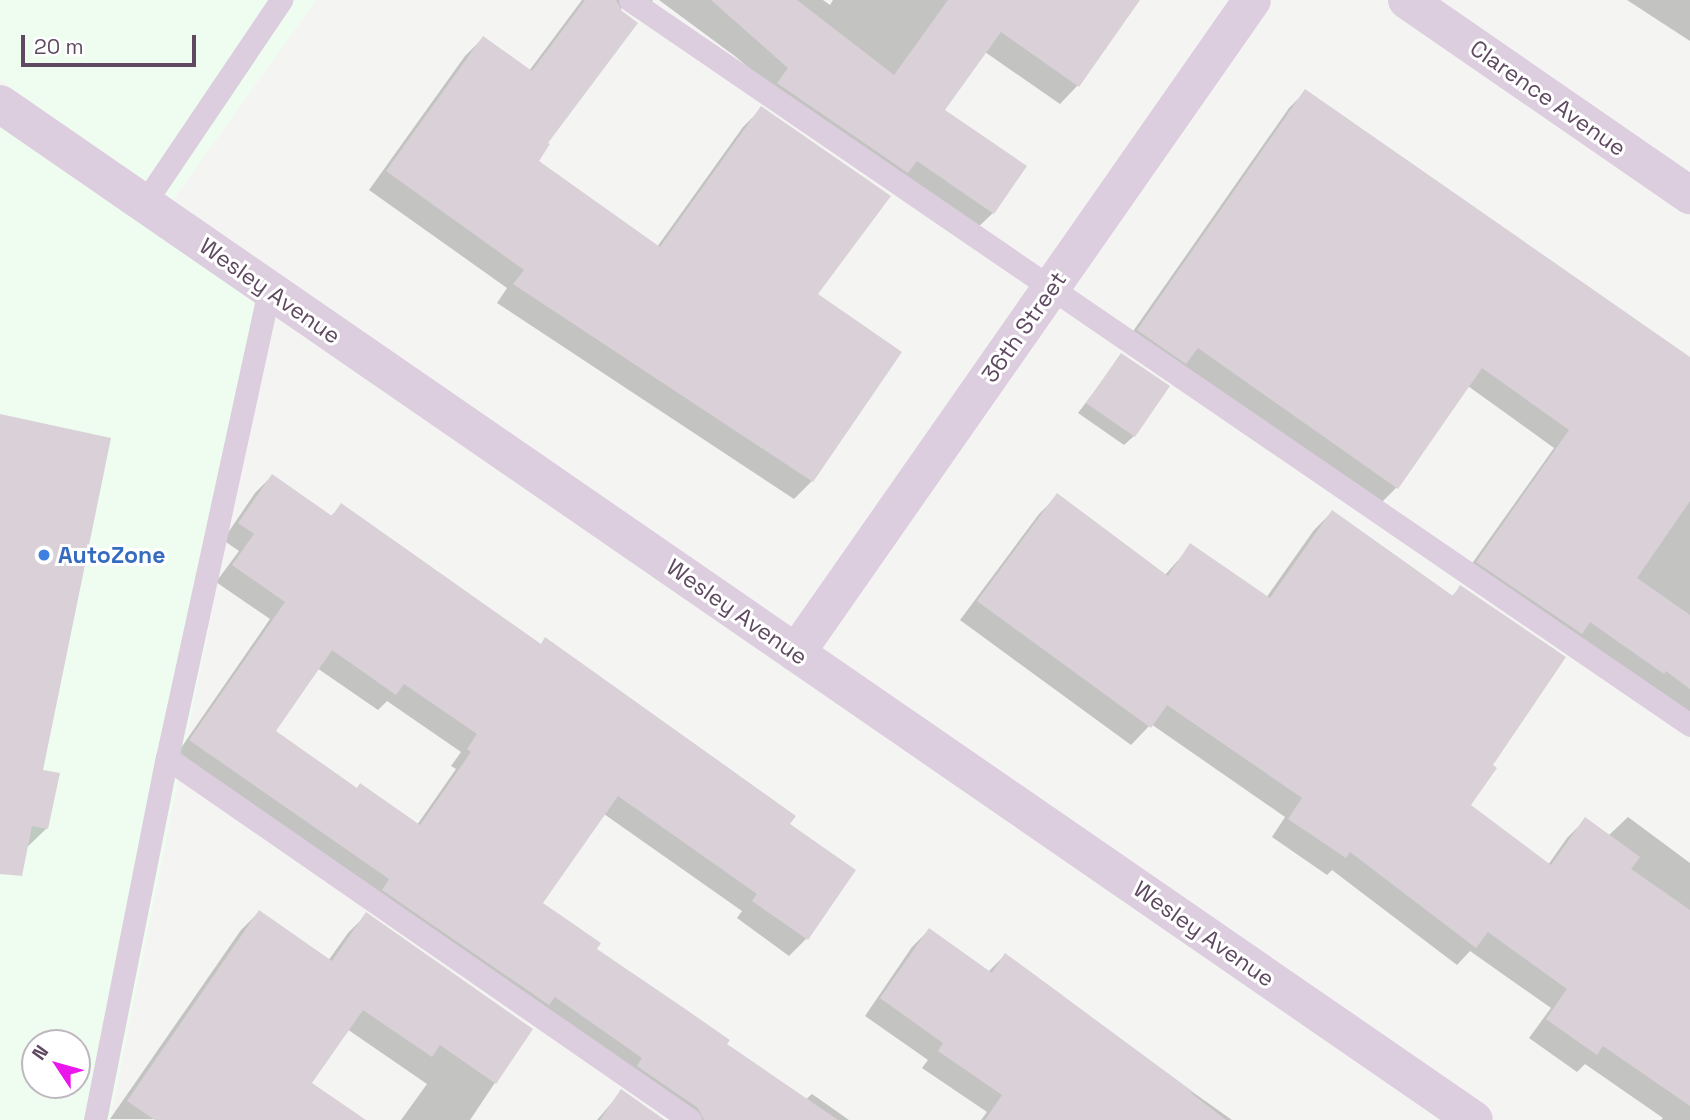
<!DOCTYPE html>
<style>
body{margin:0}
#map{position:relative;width:1690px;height:1120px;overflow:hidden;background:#f4f5f2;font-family:"Space Grotesk",sans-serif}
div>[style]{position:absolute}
.commercial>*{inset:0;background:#eefdf0}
.shadow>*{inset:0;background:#0003}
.building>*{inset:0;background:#dad1d8}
.lane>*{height:23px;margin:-11.5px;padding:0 11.5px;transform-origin:11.5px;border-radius:11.5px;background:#ddcedf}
.street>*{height:38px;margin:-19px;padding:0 19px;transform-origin:19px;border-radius:19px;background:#ddcedf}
.dots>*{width:19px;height:19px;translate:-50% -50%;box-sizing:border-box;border:4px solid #fff;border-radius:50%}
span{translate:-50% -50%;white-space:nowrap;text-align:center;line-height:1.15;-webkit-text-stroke:6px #fff;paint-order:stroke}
.street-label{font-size:23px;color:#5f4961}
.shop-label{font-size:23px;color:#366cbe;font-weight:700}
.left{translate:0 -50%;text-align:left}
.north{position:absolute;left:21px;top:1029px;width:70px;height:70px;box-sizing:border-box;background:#fff;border:2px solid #bfb6c0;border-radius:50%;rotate:306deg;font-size:19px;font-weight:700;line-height:28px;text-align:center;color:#5f4961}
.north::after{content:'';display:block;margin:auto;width:24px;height:32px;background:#ea16eb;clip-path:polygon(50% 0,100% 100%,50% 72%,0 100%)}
.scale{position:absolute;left:21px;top:35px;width:175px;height:32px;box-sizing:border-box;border:4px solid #5f4961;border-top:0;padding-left:9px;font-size:21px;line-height:24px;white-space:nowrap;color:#5f4961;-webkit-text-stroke:5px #fff;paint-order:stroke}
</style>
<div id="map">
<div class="commercial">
<div style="clip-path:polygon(0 0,316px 0,173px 200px,0 80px)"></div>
<div style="clip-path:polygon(evenodd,0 115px,274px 302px,110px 1120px,0 1120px,0 115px,35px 1043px,77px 1043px,77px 1085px,35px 1085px,35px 1043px)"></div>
</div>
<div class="shadow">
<div style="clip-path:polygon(582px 0,653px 0,635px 17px,622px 8px,620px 10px,536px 162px,657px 247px,743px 127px,761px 109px,812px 481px,794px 499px,497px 303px,507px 288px,369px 190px,465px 56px,483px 38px,529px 71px)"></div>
<div style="clip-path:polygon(659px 0,823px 0,830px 5px,833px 0,1138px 0,1078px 85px,1060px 104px,985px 52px,943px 111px,1024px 166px,993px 213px,974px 231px,771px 87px,736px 57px)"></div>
<div style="clip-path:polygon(1627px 0,1690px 0,1690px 41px)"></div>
<div style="clip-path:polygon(1306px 91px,1690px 358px,1690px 718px,1461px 579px,1554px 448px,1468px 386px,1396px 488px,1380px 504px,1122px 347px,1289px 108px)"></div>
<div style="clip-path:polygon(1122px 355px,1134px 436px,1124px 445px,1078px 413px)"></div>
<div style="clip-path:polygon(0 416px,46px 829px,19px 855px,0 851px)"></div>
<div style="clip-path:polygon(evenodd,272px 476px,330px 517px,341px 506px,854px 870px,806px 939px,789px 956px,737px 918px,742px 911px,604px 814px,540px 903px,594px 950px,725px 1045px,805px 1100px,812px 1094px,849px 1120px,671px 1120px,174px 758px,270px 619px,216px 582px,239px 551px,223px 540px,255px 493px,272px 476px,317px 668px,378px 710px,387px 701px,461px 752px,451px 766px,456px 769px,417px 825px,356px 790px,273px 732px,317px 668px)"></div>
<div style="clip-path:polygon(1057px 496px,1164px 576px,1191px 546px,1266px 598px,1314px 530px,1332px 512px,1451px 597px,1461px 587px,1491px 766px,1468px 805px,1548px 865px,1567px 838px,1585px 820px,1608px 836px,1628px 817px,1690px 863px,1690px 1120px,1661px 1120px,1663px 1118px,1585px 1064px,1577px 1072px,1529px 1038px,1551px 1008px,1470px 951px,1457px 965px,1332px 870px,1327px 875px,1272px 837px,1285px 817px,1151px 724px,1131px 745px,960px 620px,1039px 514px)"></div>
<div style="clip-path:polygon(259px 912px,328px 961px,348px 933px,366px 915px,531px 1029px,470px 1120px,401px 1120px,427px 1084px,347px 1029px,309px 1083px,363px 1120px,110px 1119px,241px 930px)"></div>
<div style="clip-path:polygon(929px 930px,988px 972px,1005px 955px,1062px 995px,1060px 998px,1232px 1120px,981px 1120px,987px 1112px,922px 1068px,928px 1060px,865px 1016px,912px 947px)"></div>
<div style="clip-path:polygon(621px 1092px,664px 1120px,597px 1120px)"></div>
</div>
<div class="building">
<div style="clip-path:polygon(585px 0,616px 0,622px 11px,638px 23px,548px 143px,550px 144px,539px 161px,660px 247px,761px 106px,891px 196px,818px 294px,902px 352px,813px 482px,513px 284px,524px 270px,386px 171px,483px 36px,532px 71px)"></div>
<div style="clip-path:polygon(711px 0,797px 0,894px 75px,948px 0,1140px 0,1079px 87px,1001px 32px,945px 110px,1027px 166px,994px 214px,917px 161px,908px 173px,777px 83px,788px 68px)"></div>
<div style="clip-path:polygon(1305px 89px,1690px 357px,1690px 501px,1637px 578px,1690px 615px,1690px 689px,1666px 671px,1664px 674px,1590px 622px,1582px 634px,1476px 562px,1569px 430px,1482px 368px,1398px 489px,1198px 348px,1186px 364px,1137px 330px)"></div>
<div style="clip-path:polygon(1121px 353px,1170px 386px,1135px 437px,1086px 403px)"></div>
<div style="clip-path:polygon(0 414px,111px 438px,43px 770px,60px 773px,48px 829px,32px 826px,22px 876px,0 874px)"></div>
<div style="clip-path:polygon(evenodd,272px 474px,332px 516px,341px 503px,541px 644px,545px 637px,796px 816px,790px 824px,856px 870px,808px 940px,752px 901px,757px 894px,618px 796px,543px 903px,601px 943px,597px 949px,681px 1006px,730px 1040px,727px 1044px,838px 1120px,704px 1120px,698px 1108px,637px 1066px,642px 1058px,555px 997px,549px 1005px,382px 890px,389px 879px,189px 740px,285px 602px,232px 565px,254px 534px,238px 523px,272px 474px,332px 650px,396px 695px,404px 684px,477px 734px,467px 749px,471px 752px,420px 825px,360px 783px,357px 788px,276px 731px,332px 650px)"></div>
<div style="clip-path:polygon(1057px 493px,1168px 576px,1190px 543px,1270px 598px,1332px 510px,1453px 596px,1460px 585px,1566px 657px,1493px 765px,1497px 768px,1471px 805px,1551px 865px,1585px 817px,1640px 857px,1631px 869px,1690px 910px,1690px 1106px,1603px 1046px,1597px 1055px,1546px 1019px,1567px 989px,1488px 932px,1476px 948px,1350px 852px,1346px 858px,1288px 819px,1302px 798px,1167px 705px,1151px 728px,977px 601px)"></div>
<div style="clip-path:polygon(259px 910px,332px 961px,366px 912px,533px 1029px,496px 1084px,440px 1045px,432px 1057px,363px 1010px,312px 1083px,366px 1120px,155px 1120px,127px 1101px)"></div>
<div style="clip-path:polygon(929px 928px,992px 973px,1005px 953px,1192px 1091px,1191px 1093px,1226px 1120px,985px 1120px,1002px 1095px,938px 1051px,943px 1043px,880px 998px)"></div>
<div style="clip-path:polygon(621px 1089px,665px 1120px,600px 1120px)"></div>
</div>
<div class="lane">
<div style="left:630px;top:0;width:1284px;rotate:34.37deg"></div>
<div style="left:151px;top:193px;width:233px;rotate:-56deg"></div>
<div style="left:167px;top:758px;width:636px;rotate:34.69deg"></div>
<div style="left:95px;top:1120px;width:369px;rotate:-78.8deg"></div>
<div style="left:167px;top:758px;width:479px;rotate:-77.7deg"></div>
</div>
<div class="street">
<div style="left:1407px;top:0;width:344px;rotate:34.6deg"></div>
<div style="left:0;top:104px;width:1790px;rotate:34.58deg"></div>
<div style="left:796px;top:653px;width:796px;rotate:-55.07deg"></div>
</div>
<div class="dots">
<div style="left:44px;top:555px;background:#3f7fe0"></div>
</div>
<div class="street-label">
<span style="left:1548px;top:98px;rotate:35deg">Clarence Avenue</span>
<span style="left:270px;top:291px;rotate:35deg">Wesley Avenue</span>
<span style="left:1024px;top:327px;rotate:-55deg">36th Street</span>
<span style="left:737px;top:612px;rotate:35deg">Wesley Avenue</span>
<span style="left:1204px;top:934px;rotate:35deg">Wesley Avenue</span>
</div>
<div class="shop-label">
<span class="left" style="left:58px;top:555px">AutoZone</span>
</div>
<div class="north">N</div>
<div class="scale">20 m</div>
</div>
